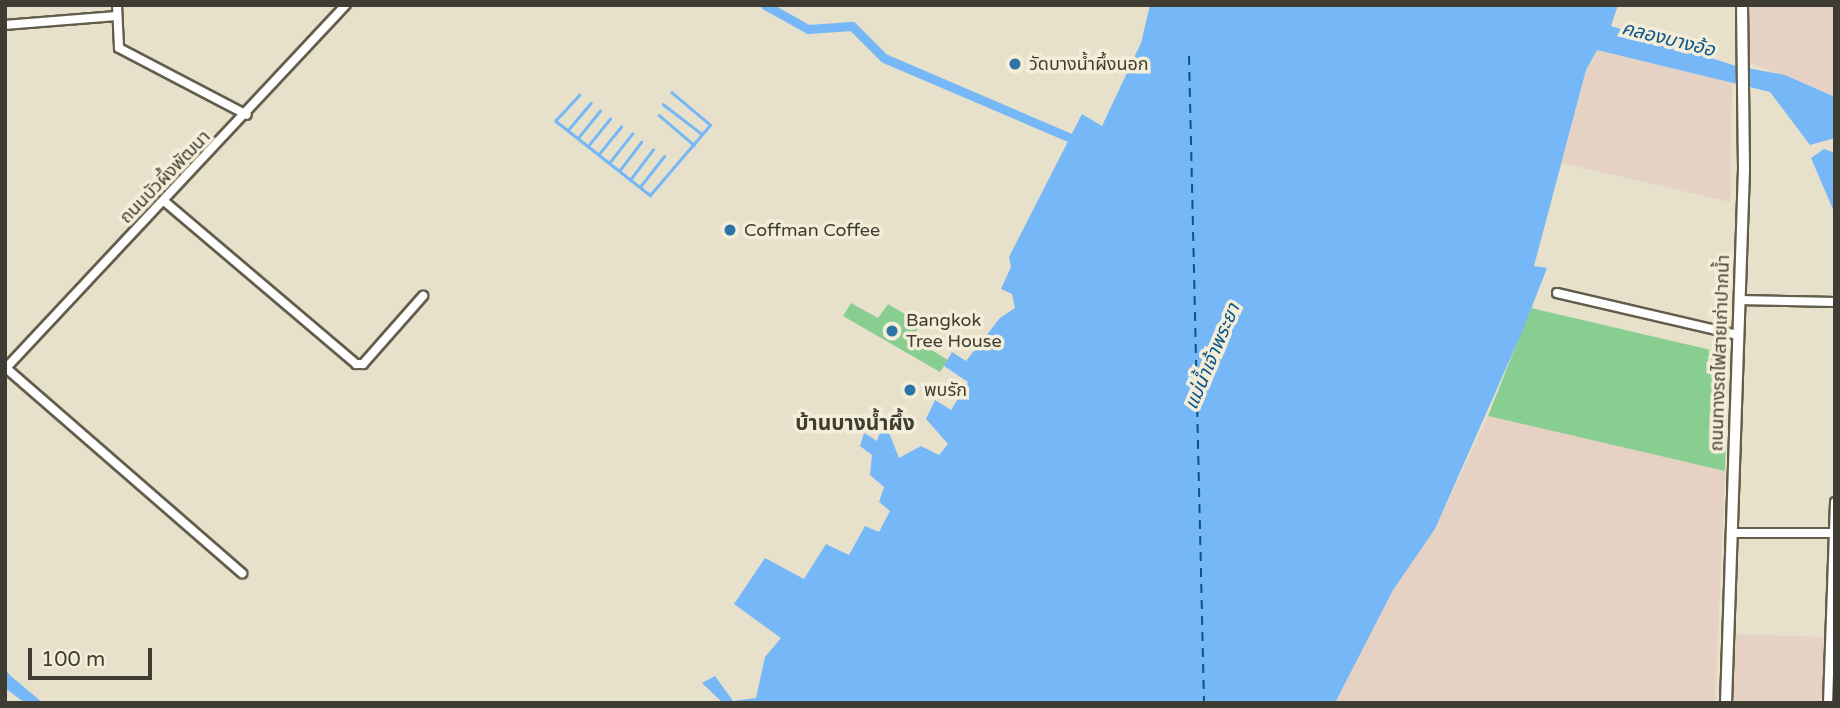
<!DOCTYPE html>
<meta charset="utf-8">
<style>
body{margin:0}
#map{position:relative;width:1840px;height:708px;overflow:hidden;background:#e7e0ca;font-family:"Varela Round","Noto Sans Thai",sans-serif}
div>[style]{position:absolute}
.industrial>*{inset:0;background:#e6d2c4}
.green>*{inset:0;background:#88ce91}
.water>*{inset:0;background:#76b8f7}
.stream>*{height:2.5px;margin:-1.25px;padding:0 1.25px;transform-origin:1.25px;border-radius:1.25px;background:#76b8f7}
.canal>*{height:9px;margin:-4.5px;padding:0 4.5px;transform-origin:4.5px;border-radius:4.5px;background:#76b8f7}
.ferry>*{height:2px;margin-top:-1px;transform-origin:0;background:repeating-linear-gradient(90deg,#07558d 0 9px,transparent 0 16px)}
.roads{filter:drop-shadow(2px 0 #635e4b) drop-shadow(-2px 0 #635e4b) drop-shadow(0 2px #635e4b) drop-shadow(0 -2px #635e4b)}
.minor>*{height:8px;margin:-4px;padding:0 4px;transform-origin:4px;border-radius:4px;background:#fff}
.secondary>*{height:10px;margin:-5px;padding:0 5px;transform-origin:5px;border-radius:5px;background:#fff}
.dots>*{width:19px;height:19px;translate:-50% -50%;box-sizing:border-box;border:4px solid #f4edd7;border-radius:50%}
span{translate:-50% -50%;white-space:nowrap;text-align:center;line-height:1.15;-webkit-text-stroke:7px #f4edd7;paint-order:stroke}
.poi-label{font-size:18px;color:#3e3c33}
.left{translate:0 -50%;text-align:left}
.street-label{font-size:18px;color:#3e3c33}
.water-label{font-size:19px;color:#07558d;font-style:italic}
.quarter-label{font-size:21px;color:#3e3c33;font-weight:700}
.frame{position:absolute;inset:0;border:7px solid #3e3c33;pointer-events:none}
.scale{position:absolute;left:28px;top:648px;width:124px;height:32px;box-sizing:border-box;border:4px solid #3e3c33;border-top:0;padding-left:9px;font-size:21px;line-height:24px;white-space:nowrap;color:#3e3c33;-webkit-text-stroke:5px #f4edd7;paint-order:stroke}
</style>
<div id="map">
<div class="industrial">
<div style="clip-path:polygon(1749px 5px,1835px 5px,1835px 96px,1750px 63px)"></div>
<div style="clip-path:polygon(1597px 50px,1732px 83px,1730px 202px,1562px 163px,1586px 70px)"></div>
<div style="clip-path:polygon(1488px 416px,1725px 471px,1715px 703px,1335px 703px,1393px 590px,1435px 529px)"></div>
<div style="clip-path:polygon(1734px 634px,1824px 637px,1822px 703px,1732px 703px)"></div>
</div>
<div class="green">
<div style="clip-path:polygon(851px 303px,878px 318px,888px 304px,920px 323px,913px 339px,948px 360px,940px 372px,843px 316px)"></div>
<div style="clip-path:polygon(1531px 308px,1728px 354px,1725px 471px,1488px 416px)"></div>
</div>
<div class="water">
<div style="clip-path:polygon(1150px 5px,1618px 5px,1611px 26px,1736px 66px,1785px 75px,1835px 97px,1835px 138px,1810px 145px,1770px 92px,1597px 50px,1586px 70px,1534px 266px,1547px 268px,1522px 332px,1435px 529px,1393px 590px,1335px 703px,723px 703px,702px 683px,715px 676px,733px 701px,756px 698px,765px 657px,781px 638px,734px 604px,765px 558px,804px 579px,826px 544px,849px 555px,865px 526px,879px 532px,890px 511px,879px 502px,884px 487px,870px 475px,872px 455px,860px 446px,864px 433px,877px 441px,884px 420px,899px 458px,921px 446px,939px 455px,948px 444px,926px 419px,935px 400px,951px 410px,968px 382px,944px 366px,952px 352px,966px 361px,1000px 318px,1015px 308px,1012px 294px,1001px 289px,1011px 267px,1009px 257px,1082px 114px,1102px 126px,1141px 43px)"></div>
<div style="clip-path:polygon(1824px 149px,1835px 153px,1835px 214px,1811px 158px)"></div>
<div style="clip-path:polygon(5px 670px,12px 677px,43px 703px,25px 703px,5px 688px)"></div>
</div>
<div class="stream">
<div style="left:580px;top:95px;width:35px;rotate:133deg"></div>
<div style="left:556px;top:121px;width:120px;rotate:38.2deg"></div>
<div style="left:650px;top:195px;width:92px;rotate:-49.4deg"></div>
<div style="left:710px;top:125px;width:50px;rotate:-139.9deg"></div>
<div style="left:663px;top:104px;width:49px;rotate:37.6deg"></div>
<div style="left:659px;top:115px;width:46px;rotate:40.6deg"></div>
<div style="left:568px;top:130px;width:35px;rotate:-50deg"></div>
<div style="left:578px;top:138px;width:35px;rotate:-51deg"></div>
<div style="left:588px;top:146px;width:35px;rotate:-51deg"></div>
<div style="left:599px;top:154px;width:35px;rotate:-51deg"></div>
<div style="left:610px;top:162px;width:36px;rotate:-52deg"></div>
<div style="left:620px;top:170px;width:35px;rotate:-53deg"></div>
<div style="left:630px;top:180px;width:38px;rotate:-53deg"></div>
<div style="left:640px;top:187px;width:39px;rotate:-52deg"></div>
</div>
<div class="canal">
<div style="left:765px;top:5px;width:49px;rotate:29.2deg"></div>
<div style="left:808px;top:29px;width:44px;rotate:-3.9deg"></div>
<div style="left:852px;top:26px;width:45px;rotate:45deg"></div>
<div style="left:884px;top:58px;width:213px;rotate:23.2deg"></div>
</div>
<div class="ferry">
<div style="left:1189px;top:56px;width:647px;rotate:88.67deg"></div>
</div>
<div class="roads">
<div class="minor">
<div style="left:117px;top:5px;width:43px;rotate:87.3deg"></div>
<div style="left:119px;top:48px;width:144px;rotate:27.6deg"></div>
<div style="left:5px;top:25px;width:111px;rotate:-4.6deg"></div>
<div style="left:164px;top:201px;width:252px;rotate:40.3deg"></div>
<div style="left:356px;top:364px;width:7px"></div>
<div style="left:363px;top:364px;width:91px;rotate:-48.6deg"></div>
<div style="left:1557px;top:293px;width:186px;rotate:13.1deg"></div>
<div style="left:1739px;top:300px;width:96px;rotate:1.2deg"></div>
<div style="left:6px;top:368px;width:313px;rotate:41deg"></div>
<div style="left:5px;top:369px;width:499px;rotate:-46.9deg"></div>
<div style="left:1731px;top:533px;width:104px"></div>
<div style="left:1828px;top:703px;width:201px;rotate:-88deg"></div>
</div>
<div class="secondary">
<div style="left:1726px;top:703px;width:535px;rotate:-88.07deg"></div>
<div style="left:1744px;top:168px;width:163px;rotate:-90.7deg"></div>
</div>
</div>
<div class="dots">
<div style="left:1015px;top:64px;background:#2c74a8"></div>
<div style="left:730px;top:230px;background:#2c74a8"></div>
<div style="left:892px;top:331px;background:#2c74a8"></div>
<div style="left:910px;top:390px;background:#2c74a8"></div>
</div>
<div class="poi-label">
<span class="left" style="left:1029px;top:64px">วัดบางน้ำผึ้งนอก</span>
<span class="left" style="left:744px;top:230px">Coffman Coffee</span>
<span class="left" style="left:906px;top:331px">Bangkok<br>Tree House</span>
<span class="left" style="left:924px;top:390px">พบรัก</span>
</div>
<div class="street-label">
<span style="left:165px;top:177px;rotate:-46deg">ถนนบัวผึ้งพัฒนา</span>
<span style="left:1720px;top:353px;rotate:-88deg">ถนนทางรถไฟสายเก่าปากน้ำ</span>
</div>
<div class="water-label">
<span style="left:1668px;top:40px;rotate:14deg">คลองบางอ้อ</span>
<span style="left:1213px;top:357px;rotate:-67deg">แม่น้ำเจ้าพระยา</span>
</div>
<div class="quarter-label">
<span style="left:855px;top:424px">บ้านบางน้ำผึ้ง</span>
</div>
<div class="frame"></div>
<div class="scale">100 m</div>
</div>
